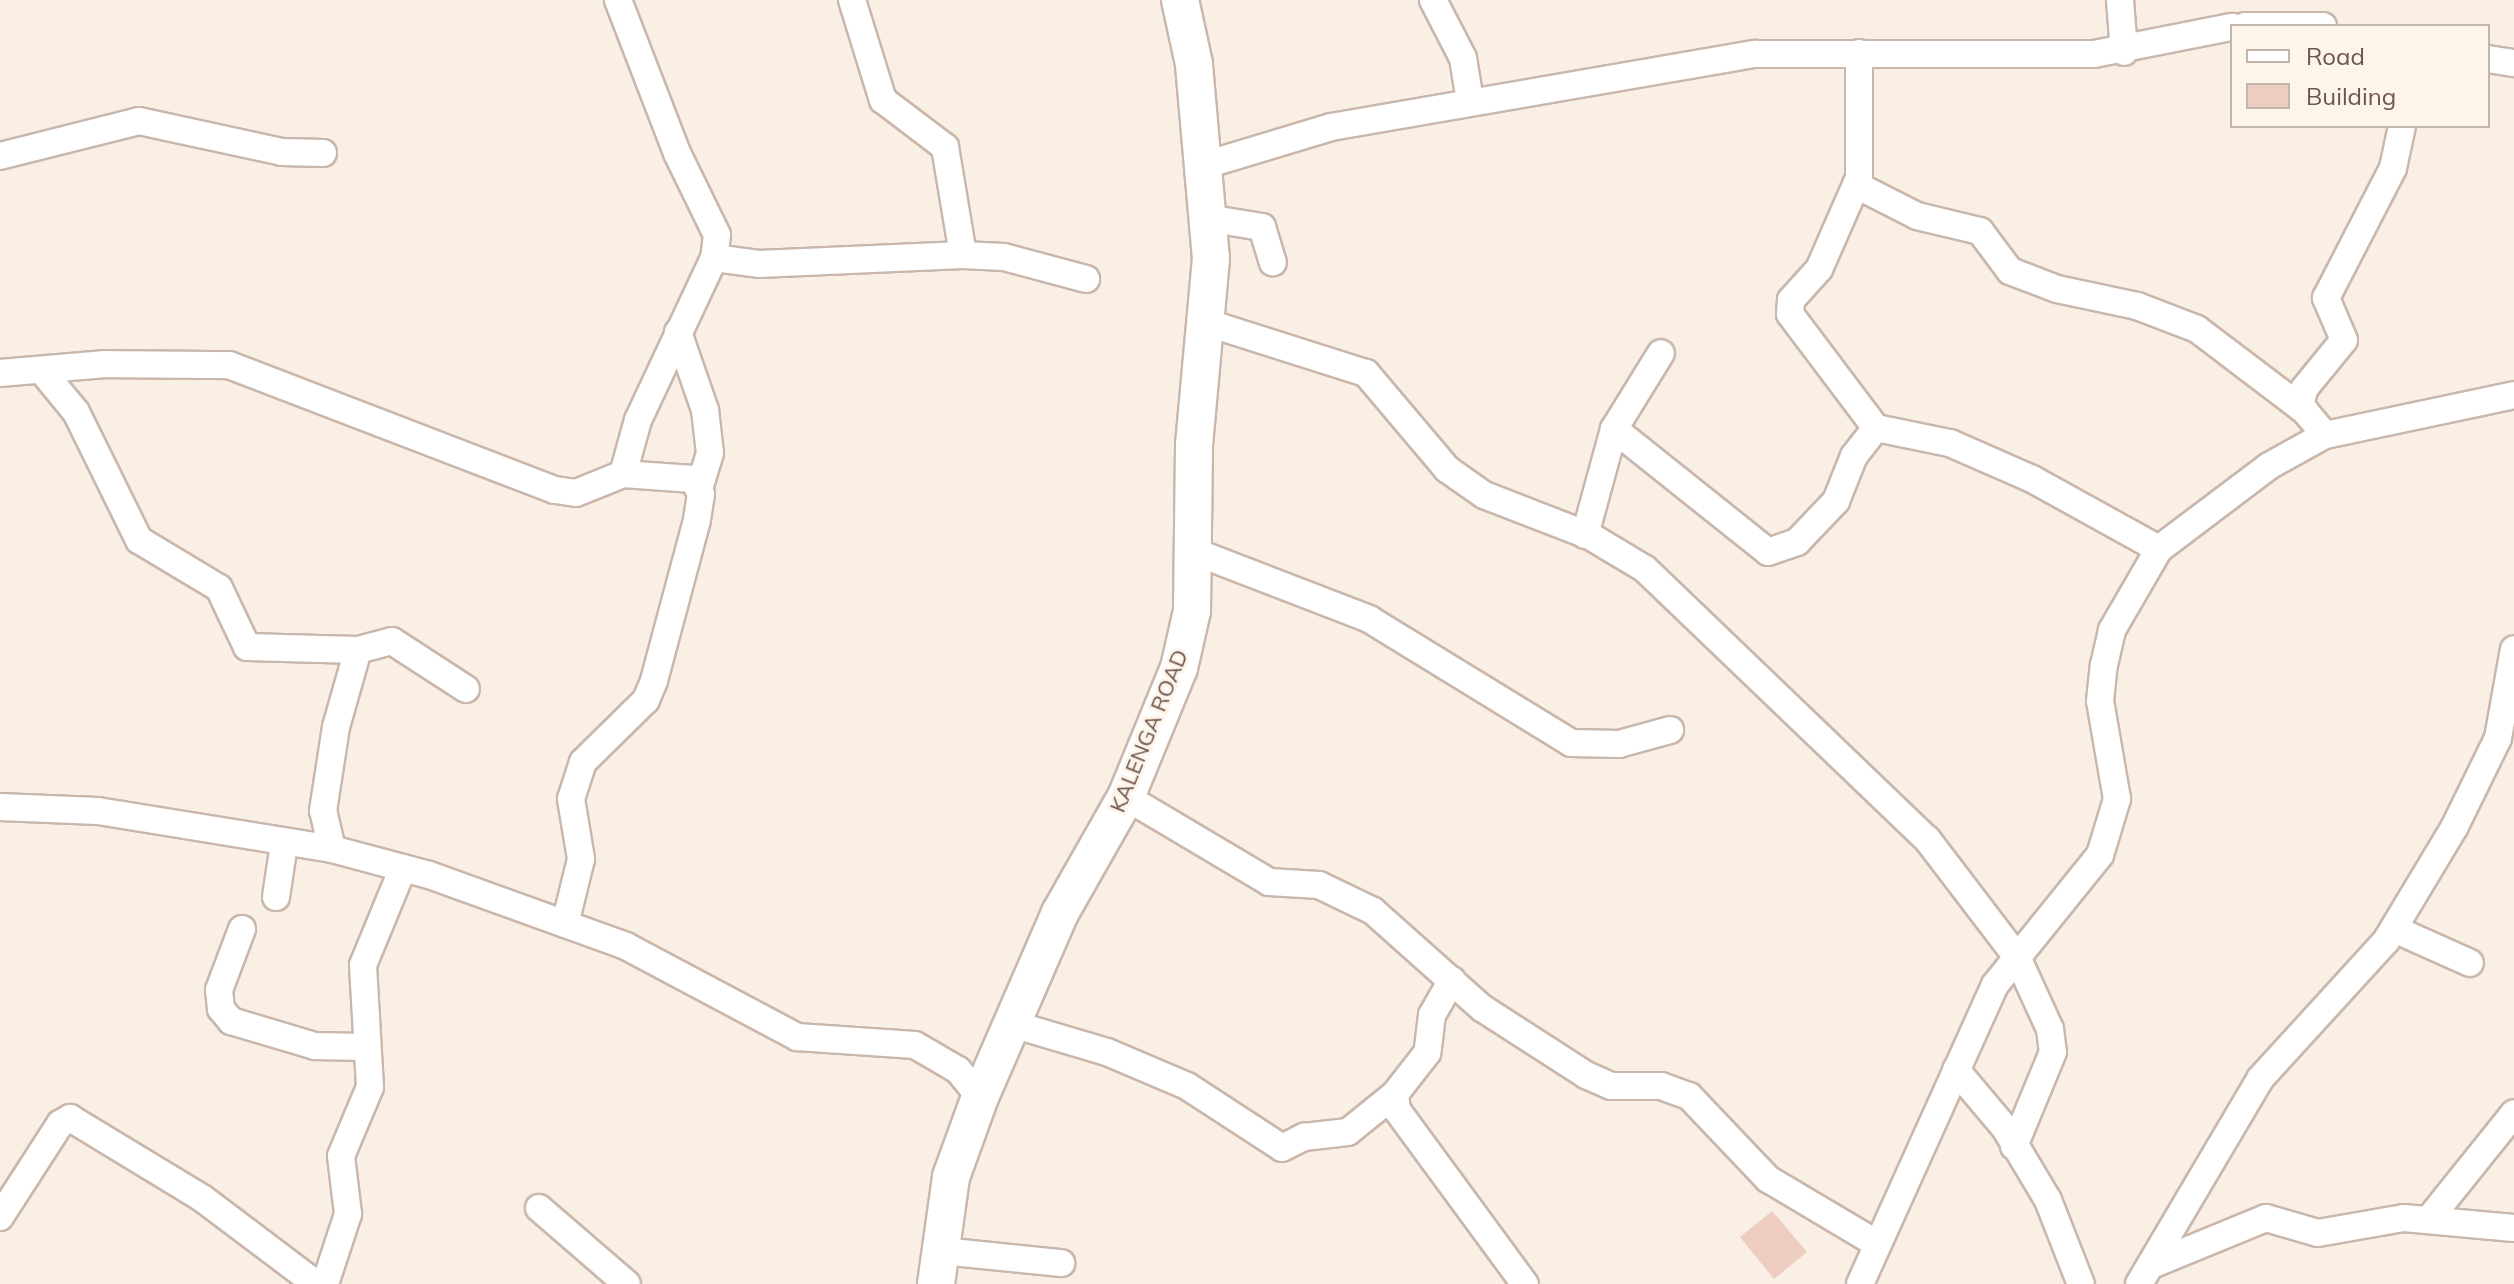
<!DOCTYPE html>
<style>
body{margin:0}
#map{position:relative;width:2514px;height:1284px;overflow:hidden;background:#faefe4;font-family:Mulish,sans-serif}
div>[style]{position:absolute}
.building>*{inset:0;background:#eccdbf}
.roads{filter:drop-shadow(2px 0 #c9b7ac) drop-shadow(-2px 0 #c9b7ac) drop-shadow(0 2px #c9b7ac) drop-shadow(0 -2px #c9b7ac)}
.street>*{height:26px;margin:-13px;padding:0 13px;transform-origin:13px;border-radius:13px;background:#fff}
.secondary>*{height:36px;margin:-18px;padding:0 18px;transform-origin:18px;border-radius:18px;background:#fff}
span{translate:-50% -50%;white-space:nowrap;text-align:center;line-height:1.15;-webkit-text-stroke:6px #fdf4ea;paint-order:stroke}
.street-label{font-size:22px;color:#6f564d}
.legend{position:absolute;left:2230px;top:24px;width:260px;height:104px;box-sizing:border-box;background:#fdf4ea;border:2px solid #c4b5ab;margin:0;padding:10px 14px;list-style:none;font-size:24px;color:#6f564d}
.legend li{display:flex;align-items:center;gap:16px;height:40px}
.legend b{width:40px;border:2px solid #c4b5ab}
</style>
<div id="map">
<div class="building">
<div style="clip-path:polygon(1772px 1211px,1807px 1252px,1774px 1279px,1740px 1237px)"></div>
</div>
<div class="roads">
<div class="street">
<div style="left:618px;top:0;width:164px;rotate:68.9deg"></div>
<div style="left:677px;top:153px;width:91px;rotate:64deg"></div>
<div style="left:717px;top:235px;width:23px;rotate:97deg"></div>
<div style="left:714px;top:258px;width:179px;rotate:115.1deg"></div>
<div style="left:638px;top:420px;width:56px;rotate:105.5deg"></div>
<div style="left:852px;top:0;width:105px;rotate:72.8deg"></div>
<div style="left:883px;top:100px;width:78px;rotate:37.2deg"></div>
<div style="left:945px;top:147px;width:109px;rotate:80.5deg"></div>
<div style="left:1433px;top:0;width:65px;rotate:62.7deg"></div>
<div style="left:1463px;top:58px;width:44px;rotate:80.8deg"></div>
<div style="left:2120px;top:0;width:52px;rotate:85.6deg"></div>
<div style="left:2245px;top:26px;width:78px"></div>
<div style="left:1859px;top:53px;width:125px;rotate:90deg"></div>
<div style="left:1859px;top:178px;width:99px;rotate:113.7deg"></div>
<div style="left:1819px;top:269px;width:42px;rotate:132.1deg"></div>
<div style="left:1791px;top:300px;width:14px;rotate:94deg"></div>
<div style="left:1790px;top:314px;width:143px;rotate:53deg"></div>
<div style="left:1876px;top:428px;width:76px;rotate:11.5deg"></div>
<div style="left:1950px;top:443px;width:90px;rotate:23.7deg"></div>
<div style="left:2032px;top:479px;width:145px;rotate:28.9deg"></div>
<div style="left:2488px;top:59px;width:26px;rotate:9deg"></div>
<div style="left:0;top:156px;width:143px;rotate:-14.1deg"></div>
<div style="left:139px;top:121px;width:146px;rotate:12.2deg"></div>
<div style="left:282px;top:152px;width:41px;rotate:1.4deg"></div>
<div style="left:1202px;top:166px;width:135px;rotate:-16.8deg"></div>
<div style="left:1331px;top:127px;width:430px;rotate:-9.8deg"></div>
<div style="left:1755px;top:54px;width:339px"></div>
<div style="left:2094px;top:54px;width:141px;rotate:-11.1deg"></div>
<div style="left:1856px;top:185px;width:68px;rotate:26.9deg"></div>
<div style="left:1917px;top:216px;width:65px;rotate:13.4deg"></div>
<div style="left:1980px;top:231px;width:50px;rotate:53.1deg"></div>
<div style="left:2010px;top:271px;width:50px;rotate:21deg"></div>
<div style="left:2057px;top:289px;width:82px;rotate:12deg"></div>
<div style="left:2137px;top:306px;width:64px;rotate:21deg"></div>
<div style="left:2197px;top:329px;width:136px;rotate:37.2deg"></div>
<div style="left:2305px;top:411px;width:31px;rotate:50deg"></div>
<div style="left:1207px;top:218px;width:56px;rotate:9.3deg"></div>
<div style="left:1262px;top:227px;width:37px;rotate:73deg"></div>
<div style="left:714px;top:258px;width:45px;rotate:7.6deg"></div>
<div style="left:759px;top:264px;width:204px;rotate:-2.5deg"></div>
<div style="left:963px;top:255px;width:41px;rotate:2.8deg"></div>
<div style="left:1004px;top:257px;width:85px;rotate:15deg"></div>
<div style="left:1205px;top:322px;width:169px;rotate:17.6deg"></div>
<div style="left:1366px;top:373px;width:126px;rotate:49.8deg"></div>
<div style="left:1447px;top:469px;width:45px;rotate:35.1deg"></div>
<div style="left:1484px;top:495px;width:114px;rotate:21.1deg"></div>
<div style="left:1590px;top:536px;width:64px;rotate:31deg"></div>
<div style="left:1645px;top:569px;width:390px;rotate:43.8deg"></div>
<div style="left:1927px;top:839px;width:148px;rotate:52.7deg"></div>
<div style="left:2017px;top:957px;width:79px;rotate:65.4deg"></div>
<div style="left:2050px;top:1029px;width:23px;rotate:83deg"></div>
<div style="left:2053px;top:1052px;width:102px;rotate:112.5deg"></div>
<div style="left:678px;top:332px;width:83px;rotate:70.9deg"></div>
<div style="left:705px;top:410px;width:43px;rotate:83.4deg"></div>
<div style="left:710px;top:453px;width:37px;rotate:107deg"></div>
<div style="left:43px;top:372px;width:52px;rotate:50.5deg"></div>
<div style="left:76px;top:412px;width:143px;rotate:63.8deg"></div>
<div style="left:139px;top:540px;width:93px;rotate:31deg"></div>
<div style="left:219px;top:588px;width:65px;rotate:64.6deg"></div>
<div style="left:247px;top:647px;width:111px;rotate:1.5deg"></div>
<div style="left:358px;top:650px;width:35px;rotate:-15deg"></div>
<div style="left:392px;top:641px;width:88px;rotate:33deg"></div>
<div style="left:0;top:373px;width:106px;rotate:-4.9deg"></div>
<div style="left:106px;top:364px;width:123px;rotate:0.5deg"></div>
<div style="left:229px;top:365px;width:349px;rotate:21deg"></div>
<div style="left:555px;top:490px;width:21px;rotate:8deg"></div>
<div style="left:576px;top:493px;width:51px;rotate:-22deg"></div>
<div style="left:623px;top:474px;width:70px;rotate:4.1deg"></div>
<div style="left:693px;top:479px;width:17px;rotate:62deg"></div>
<div style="left:701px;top:494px;width:26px;rotate:99deg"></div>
<div style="left:697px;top:520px;width:167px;rotate:105deg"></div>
<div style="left:654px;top:681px;width:21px;rotate:113deg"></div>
<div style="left:646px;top:700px;width:88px;rotate:135.5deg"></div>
<div style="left:583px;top:762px;width:39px;rotate:108deg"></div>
<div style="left:571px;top:799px;width:61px;rotate:80.5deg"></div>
<div style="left:581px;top:859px;width:67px;rotate:103.8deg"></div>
<div style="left:2300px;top:407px;width:18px;rotate:-77deg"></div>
<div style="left:2304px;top:389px;width:63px;rotate:-50.8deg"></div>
<div style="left:2344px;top:340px;width:46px;rotate:-113.2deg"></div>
<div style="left:2326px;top:298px;width:146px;rotate:-62.7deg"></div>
<div style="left:2393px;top:168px;width:43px;rotate:-77.9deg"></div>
<div style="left:1614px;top:429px;width:197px;rotate:38.6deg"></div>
<div style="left:1768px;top:552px;width:31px;rotate:-19deg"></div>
<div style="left:1797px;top:542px;width:57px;rotate:-46.4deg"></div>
<div style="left:1836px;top:501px;width:48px;rotate:-68.2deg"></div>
<div style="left:1854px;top:456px;width:36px;rotate:-52deg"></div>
<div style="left:1585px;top:535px;width:110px;rotate:-74.7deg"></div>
<div style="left:1614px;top:429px;width:89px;rotate:-58.3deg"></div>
<div style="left:1193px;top:551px;width:189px;rotate:21.1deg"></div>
<div style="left:1369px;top:619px;width:237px;rotate:31.5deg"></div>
<div style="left:1571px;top:743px;width:48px;rotate:1.2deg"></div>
<div style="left:1619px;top:744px;width:53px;rotate:-15.4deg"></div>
<div style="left:1126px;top:797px;width:166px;rotate:30.7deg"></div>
<div style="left:1269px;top:882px;width:50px;rotate:3.4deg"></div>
<div style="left:1319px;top:885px;width:60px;rotate:25.7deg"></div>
<div style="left:1373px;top:911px;width:146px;rotate:41.7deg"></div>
<div style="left:1482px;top:1008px;width:124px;rotate:32.8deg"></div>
<div style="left:1586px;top:1075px;width:27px;rotate:24deg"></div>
<div style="left:1611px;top:1086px;width:50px"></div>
<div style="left:1661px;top:1086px;width:30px;rotate:20deg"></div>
<div style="left:1689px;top:1096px;width:115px;rotate:46.4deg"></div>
<div style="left:1768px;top:1179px;width:126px;rotate:30.7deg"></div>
<div style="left:0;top:807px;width:98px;rotate:2.3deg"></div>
<div style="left:98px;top:811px;width:237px;rotate:9.2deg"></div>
<div style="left:332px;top:849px;width:100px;rotate:15deg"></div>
<div style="left:429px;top:875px;width:209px;rotate:19.8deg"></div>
<div style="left:626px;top:946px;width:194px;rotate:28deg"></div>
<div style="left:797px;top:1037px;width:118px;rotate:3.9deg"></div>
<div style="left:915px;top:1045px;width:50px;rotate:30.2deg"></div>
<div style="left:958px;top:1070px;width:35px;rotate:51deg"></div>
<div style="left:332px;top:849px;width:39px;rotate:-103deg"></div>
<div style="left:323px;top:811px;width:85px;rotate:-81.2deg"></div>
<div style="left:336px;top:727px;width:80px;rotate:-74.1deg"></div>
<div style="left:276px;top:897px;width:54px;rotate:-81.4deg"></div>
<div style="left:242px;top:929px;width:65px;rotate:110.7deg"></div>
<div style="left:219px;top:990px;width:19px;rotate:84deg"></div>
<div style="left:221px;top:1009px;width:16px;rotate:50deg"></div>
<div style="left:231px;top:1021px;width:88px;rotate:16.6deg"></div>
<div style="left:315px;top:1046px;width:49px;rotate:1.2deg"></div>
<div style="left:2394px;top:929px;width:83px;rotate:24.1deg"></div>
<div style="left:1452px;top:980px;width:40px;rotate:119.7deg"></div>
<div style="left:1432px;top:1015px;width:38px;rotate:97deg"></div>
<div style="left:1427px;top:1053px;width:52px;rotate:128deg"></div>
<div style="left:1395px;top:1094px;width:16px;rotate:83deg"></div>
<div style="left:1397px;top:1110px;width:216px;rotate:53.7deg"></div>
<div style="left:1009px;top:1023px;width:102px;rotate:16.5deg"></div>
<div style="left:1107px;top:1052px;width:87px;rotate:23deg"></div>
<div style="left:1187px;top:1086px;width:113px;rotate:33.1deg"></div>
<div style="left:1282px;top:1148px;width:25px;rotate:-27deg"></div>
<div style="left:1304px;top:1137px;width:44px;rotate:-6.5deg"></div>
<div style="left:1348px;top:1132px;width:60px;rotate:-39deg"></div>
<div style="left:1956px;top:1070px;width:76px;rotate:49.8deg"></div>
<div style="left:2005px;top:1128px;width:84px;rotate:59.2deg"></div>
<div style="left:2048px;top:1200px;width:90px;rotate:68.6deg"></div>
<div style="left:539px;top:1208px;width:116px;rotate:40.8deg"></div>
<div style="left:0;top:1217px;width:111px;rotate:-57.2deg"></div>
<div style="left:60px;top:1124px;width:12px;rotate:-31deg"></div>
<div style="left:70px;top:1118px;width:154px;rotate:31.2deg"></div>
<div style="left:202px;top:1198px;width:143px;rotate:37deg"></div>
<div style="left:2430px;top:1218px;width:134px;rotate:-51.3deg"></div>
<div style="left:942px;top:1251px;width:120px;rotate:5.8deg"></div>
<div style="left:2154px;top:1264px;width:121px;rotate:-22.3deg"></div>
<div style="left:2266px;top:1218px;width:54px;rotate:16.1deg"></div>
<div style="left:2318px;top:1233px;width:87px;rotate:-9.9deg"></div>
<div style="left:2404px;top:1218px;width:110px;rotate:5.2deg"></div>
<div style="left:325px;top:1284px;width:74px;rotate:-71.8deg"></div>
<div style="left:348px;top:1214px;width:58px;rotate:-96.9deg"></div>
<div style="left:341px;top:1156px;width:75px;rotate:-67.2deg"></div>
<div style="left:370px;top:1087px;width:122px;rotate:-93.3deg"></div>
<div style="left:363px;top:965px;width:105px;rotate:-67.6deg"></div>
<div style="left:1860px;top:1284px;width:328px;rotate:-65.7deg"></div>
<div style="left:1995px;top:985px;width:167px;rotate:-51.1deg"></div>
<div style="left:2100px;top:855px;width:59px;rotate:-73.1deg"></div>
<div style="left:2117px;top:799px;width:99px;rotate:-99.8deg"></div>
<div style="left:2100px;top:701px;width:36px;rotate:-84deg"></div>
<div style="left:2104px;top:665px;width:36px;rotate:-77deg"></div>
<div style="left:2112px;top:630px;width:94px;rotate:-59.9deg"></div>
<div style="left:2159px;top:549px;width:138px;rotate:-37deg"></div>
<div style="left:2269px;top:466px;width:64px;rotate:-29deg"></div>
<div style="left:2325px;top:435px;width:193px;rotate:-11.9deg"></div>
<div style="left:2139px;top:1284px;width:238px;rotate:-59.4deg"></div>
<div style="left:2260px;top:1079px;width:187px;rotate:-47.6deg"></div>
<div style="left:2386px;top:941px;width:132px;rotate:-59deg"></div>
<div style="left:2454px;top:828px;width:100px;rotate:-63.9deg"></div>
<div style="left:2498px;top:738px;width:90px;rotate:-79.8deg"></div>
</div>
<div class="secondary">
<div style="left:936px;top:1284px;width:108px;rotate:-82deg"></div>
<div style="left:951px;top:1177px;width:85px;rotate:-70.1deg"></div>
<div style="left:980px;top:1097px;width:201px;rotate:-66.5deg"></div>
<div style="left:1060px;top:913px;width:133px;rotate:-60.4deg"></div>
<div style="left:1126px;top:797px;width:139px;rotate:-67.7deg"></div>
<div style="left:1179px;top:668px;width:58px;rotate:-77.2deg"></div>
<div style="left:1192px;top:611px;width:166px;rotate:-89.3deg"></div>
<div style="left:1194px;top:445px;width:187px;rotate:-84.8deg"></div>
<div style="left:1211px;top:259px;width:196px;rotate:-95deg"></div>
<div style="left:1194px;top:64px;width:66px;rotate:-102.3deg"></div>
</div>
</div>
<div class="street-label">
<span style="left:1149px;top:731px;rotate:-68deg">KALENGA ROAD</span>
</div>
<ul class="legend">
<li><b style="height:10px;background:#fff"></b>Road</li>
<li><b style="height:22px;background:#eccdbf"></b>Building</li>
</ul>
</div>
